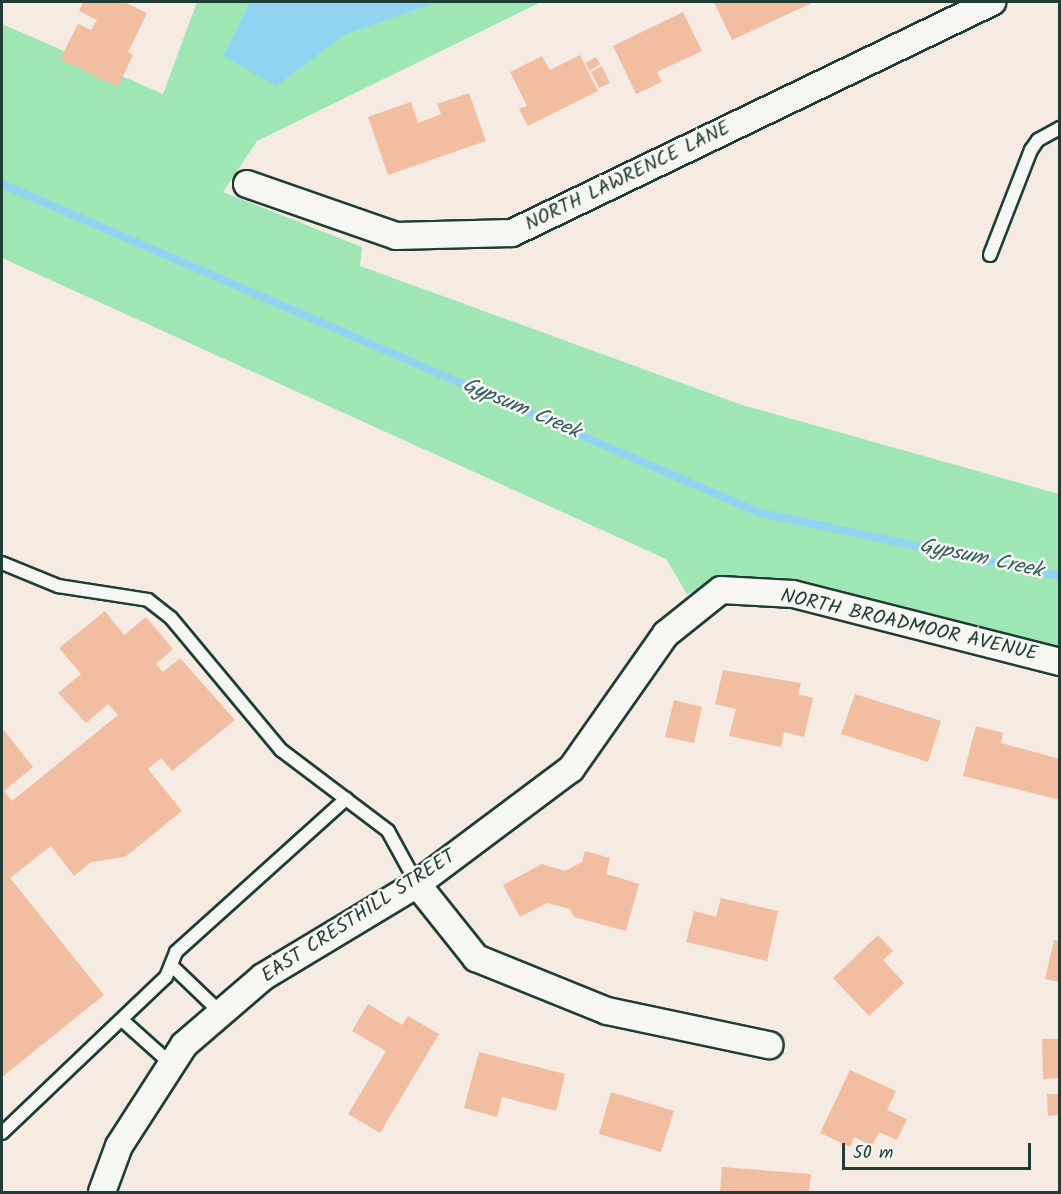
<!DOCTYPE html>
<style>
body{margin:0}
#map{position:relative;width:1061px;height:1194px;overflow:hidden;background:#f5ebe2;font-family:Kalam,sans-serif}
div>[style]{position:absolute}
.green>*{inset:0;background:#9ee7b5}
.water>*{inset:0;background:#90d4f2}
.stream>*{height:8px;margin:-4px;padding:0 4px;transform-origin:4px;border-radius:4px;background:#90d4f2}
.building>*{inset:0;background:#f1bea2}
.roads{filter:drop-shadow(2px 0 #1f3d34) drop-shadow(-2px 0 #1f3d34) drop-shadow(0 2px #1f3d34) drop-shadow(0 -2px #1f3d34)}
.lane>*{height:12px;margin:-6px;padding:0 6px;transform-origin:6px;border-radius:6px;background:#f6f6f2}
.street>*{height:26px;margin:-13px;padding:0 13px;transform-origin:13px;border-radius:13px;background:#f6f6f2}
span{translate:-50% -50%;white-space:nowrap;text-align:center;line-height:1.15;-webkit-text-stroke:5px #f6f6f2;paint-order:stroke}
.street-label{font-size:20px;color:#1f3d34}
.water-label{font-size:21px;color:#365b5a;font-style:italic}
.frame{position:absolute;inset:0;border:3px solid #1f3d34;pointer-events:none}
.scale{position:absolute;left:842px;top:1143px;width:189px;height:27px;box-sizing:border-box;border:3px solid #1f3d34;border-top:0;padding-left:8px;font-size:18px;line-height:21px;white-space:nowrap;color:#1f3d34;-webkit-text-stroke:4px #f6f6f2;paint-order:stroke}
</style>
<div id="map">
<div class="green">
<div style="clip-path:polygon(197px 2px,541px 2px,257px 141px,223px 192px,362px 247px,360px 266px,742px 405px,1059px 494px,1059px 650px,790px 578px,740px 577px,687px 594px,666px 559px,2px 258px,2px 24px,163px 94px)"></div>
</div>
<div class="water">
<div style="clip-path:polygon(250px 2px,438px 2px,346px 34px,276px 86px,223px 56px)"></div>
</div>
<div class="stream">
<div style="left:2px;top:184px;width:826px;rotate:23.46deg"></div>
<div style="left:760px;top:513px;width:307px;rotate:11.9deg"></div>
</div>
<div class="building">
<div style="clip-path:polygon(83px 2px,124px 2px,147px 13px,128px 52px,133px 55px,118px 87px,60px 59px,78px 24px,91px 30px,97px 20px,79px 11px)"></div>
<div style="clip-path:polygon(714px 2px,814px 2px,732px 40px)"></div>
<div style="clip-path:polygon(683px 12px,702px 51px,657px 72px,662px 82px,636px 94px,613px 46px)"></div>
<div style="clip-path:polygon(580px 55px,598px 91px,528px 126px,519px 109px,527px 106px,510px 72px,542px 56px,550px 70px)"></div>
<div style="clip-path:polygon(596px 57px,600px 64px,590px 71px,585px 63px)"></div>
<div style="clip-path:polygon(602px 66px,610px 83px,599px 88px,591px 72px)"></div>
<div style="clip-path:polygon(469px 93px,486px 141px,388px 175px,368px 117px,411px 102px,418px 123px,441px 114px,437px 104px)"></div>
<div style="clip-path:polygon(105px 611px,124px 635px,146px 617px,173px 649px,156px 664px,163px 672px,180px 658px,235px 720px,172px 771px,161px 758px,148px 769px,182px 811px,125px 857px,91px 862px,74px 876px,51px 846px,10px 878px,104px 995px,2px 1077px,2px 728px,33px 767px,4px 791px,12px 801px,118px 715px,108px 704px,86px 723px,58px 693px,81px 674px,59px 648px)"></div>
<div style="clip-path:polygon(723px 670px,801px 683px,798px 694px,813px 698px,804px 737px,784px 732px,781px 747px,729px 736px,736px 709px,715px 704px)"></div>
<div style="clip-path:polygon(855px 694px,941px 721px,928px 762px,841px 734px)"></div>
<div style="clip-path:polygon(674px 700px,702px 707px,694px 743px,665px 737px)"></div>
<div style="clip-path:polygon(976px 726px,1003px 733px,1001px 743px,1060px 759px,1060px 800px,963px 776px)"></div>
<div style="clip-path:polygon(585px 851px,610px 858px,606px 874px,639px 884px,626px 931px,574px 917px,570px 909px,547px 903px,520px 917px,503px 885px,542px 864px,565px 871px,582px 862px)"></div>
<div style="clip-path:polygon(721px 898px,778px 911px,767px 961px,686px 942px,694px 911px,716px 917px)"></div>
<div style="clip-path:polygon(878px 935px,893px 951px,883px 960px,904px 983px,869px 1016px,833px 978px)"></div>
<div style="clip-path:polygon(1054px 940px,1060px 941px,1060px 982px,1045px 979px)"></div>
<div style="clip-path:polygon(368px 1004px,402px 1025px,408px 1016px,439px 1034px,380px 1133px,348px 1114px,386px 1051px,352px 1031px)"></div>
<div style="clip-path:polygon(1042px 1039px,1060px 1039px,1060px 1078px,1043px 1079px)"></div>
<div style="clip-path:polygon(479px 1052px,565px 1074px,556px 1111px,502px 1097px,497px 1117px,464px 1108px)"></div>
<div style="clip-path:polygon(850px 1070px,896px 1091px,887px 1110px,907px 1119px,897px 1140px,879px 1132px,872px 1146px,854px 1137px,850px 1147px,820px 1133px)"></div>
<div style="clip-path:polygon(611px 1092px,674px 1111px,661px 1152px,599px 1134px)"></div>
<div style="clip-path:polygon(1047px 1094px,1060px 1094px,1060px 1115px,1048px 1116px)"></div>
<div style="clip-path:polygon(722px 1167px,811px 1174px,809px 1192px,720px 1192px)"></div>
</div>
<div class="roads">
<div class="lane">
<div style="left:990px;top:255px;width:113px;rotate:-68.7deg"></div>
<div style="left:1031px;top:150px;width:12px;rotate:-55deg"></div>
<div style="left:1038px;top:140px;width:25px;rotate:-29deg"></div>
<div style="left:2px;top:563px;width:61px;rotate:22.3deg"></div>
<div style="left:58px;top:586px;width:91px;rotate:8.8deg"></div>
<div style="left:148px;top:600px;width:29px;rotate:38deg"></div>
<div style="left:171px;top:618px;width:172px;rotate:50.2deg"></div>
<div style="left:281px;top:750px;width:134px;rotate:37.1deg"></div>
<div style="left:388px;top:831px;width:60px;rotate:61.3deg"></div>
<div style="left:173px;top:967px;width:66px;rotate:43.8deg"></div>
<div style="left:122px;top:1020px;width:66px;rotate:41.9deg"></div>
<div style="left:2px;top:1133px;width:226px;rotate:-43.6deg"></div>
<div style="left:166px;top:977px;width:27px;rotate:-68deg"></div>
<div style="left:176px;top:952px;width:229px;rotate:-42deg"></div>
</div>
<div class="street">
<div style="left:247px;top:184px;width:158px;rotate:19.2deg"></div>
<div style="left:396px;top:236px;width:116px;rotate:-1.5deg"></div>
<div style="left:512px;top:233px;width:533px;rotate:-25.7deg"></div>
<div style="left:417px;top:884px;width:95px;rotate:51.4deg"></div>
<div style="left:476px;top:958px;width:141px;rotate:22deg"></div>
<div style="left:607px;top:1011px;width:166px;rotate:11.9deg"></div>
<div style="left:102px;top:1192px;width:49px;rotate:-69.7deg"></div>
<div style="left:119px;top:1146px;width:120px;rotate:-57.2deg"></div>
<div style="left:184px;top:1045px;width:104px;rotate:-40.7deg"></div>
<div style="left:263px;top:977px;width:180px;rotate:-31.1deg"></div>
<div style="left:417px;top:884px;width:192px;rotate:-36.8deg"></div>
<div style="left:571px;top:769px;width:165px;rotate:-54.9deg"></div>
<div style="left:666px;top:634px;width:70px;rotate:-38.7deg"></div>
<div style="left:721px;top:590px;width:72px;rotate:3.2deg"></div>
<div style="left:793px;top:594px;width:276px;rotate:14.3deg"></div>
</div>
</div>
<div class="street-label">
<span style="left:628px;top:177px;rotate:-26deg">NORTH LAWRENCE LANE</span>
<span style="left:909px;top:626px;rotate:13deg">NORTH BROADMOOR AVENUE</span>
<span style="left:359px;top:917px;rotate:-33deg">EAST CRESTHILL STREET</span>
</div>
<div class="water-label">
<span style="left:521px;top:409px;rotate:23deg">Gypsum Creek</span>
<span style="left:981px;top:559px;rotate:12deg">Gypsum Creek</span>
</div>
<div class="frame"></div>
<div class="scale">50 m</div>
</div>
